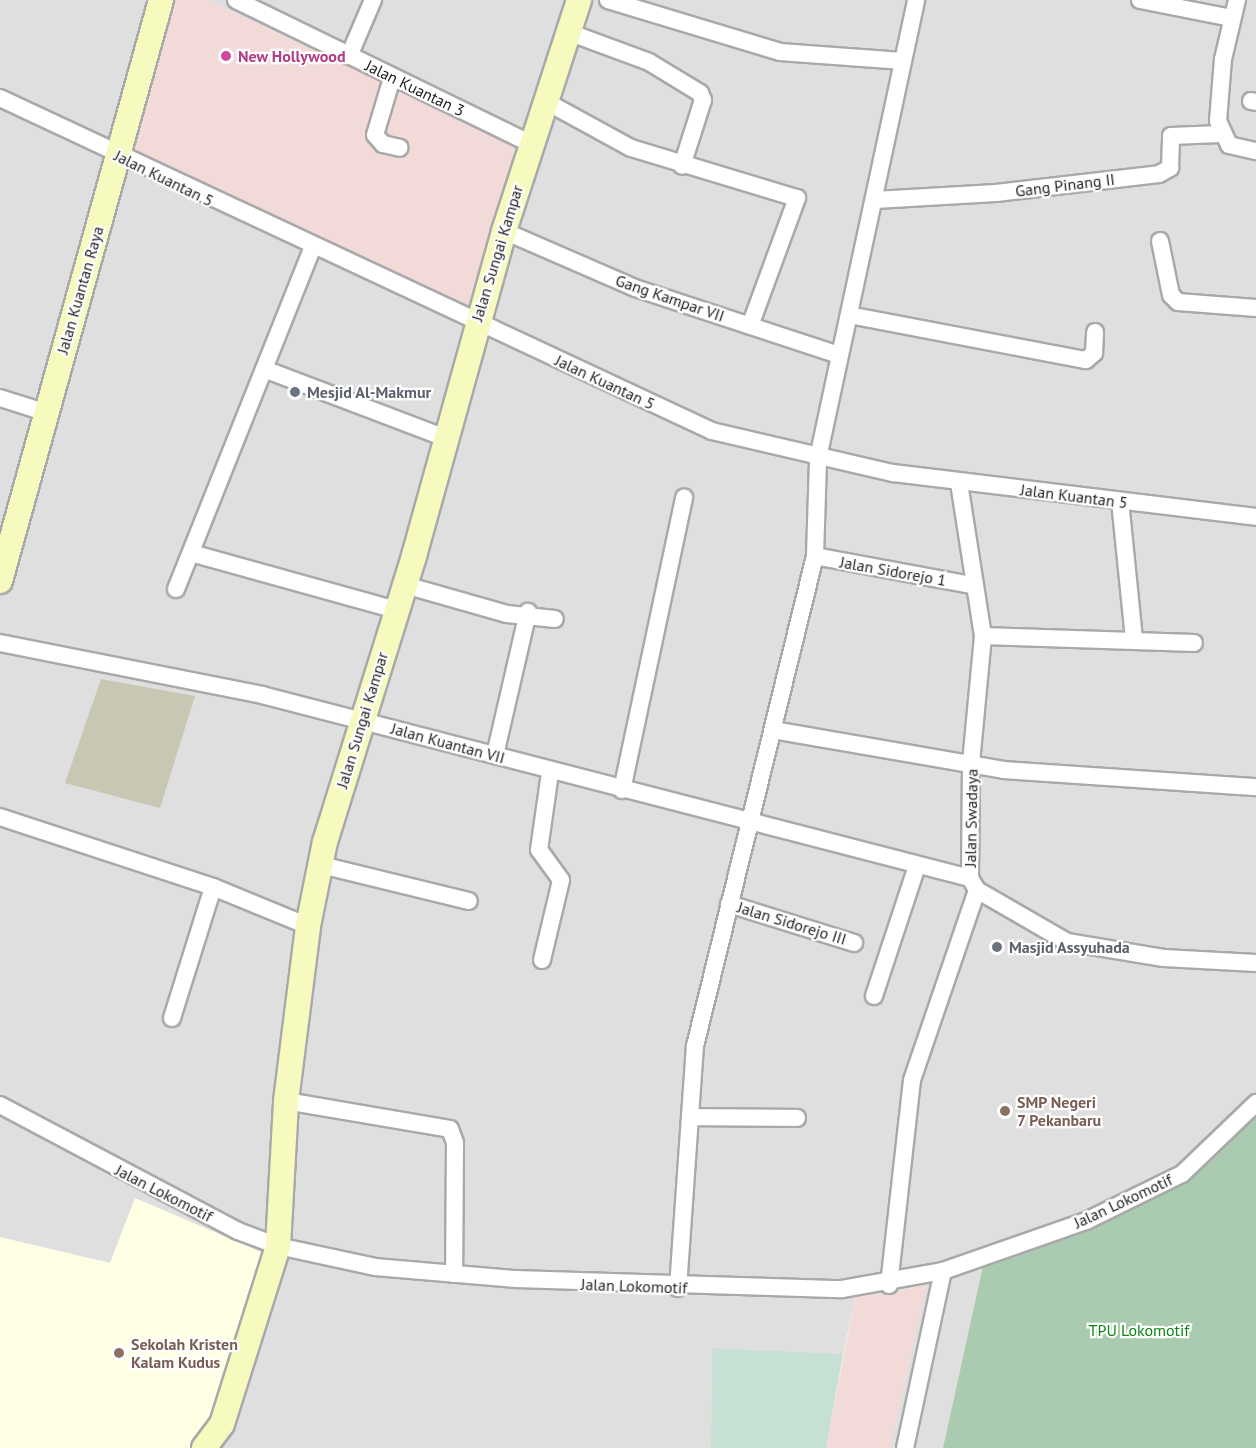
<!DOCTYPE html>
<style>
body{margin:0}
#map{position:relative;width:1256px;height:1448px;overflow:hidden;background:#f2efe9;font-family:"PT Sans",sans-serif}
div>[style]{position:absolute}
.residential>*{inset:0;background:#e0dfdf}
.commercial>*{inset:0;background:#f2dad9}
.education>*{inset:0;background:#ffffe5}
.construction>*{inset:0;background:#c7c7b4}
.wetland>*{inset:0;background:#c6e0d4}
.cemetery>*{inset:0;background:#aacbaf}
.roads{filter:drop-shadow(2px 0 #a9a9a9) drop-shadow(-2px 0 #a9a9a9) drop-shadow(0 2px #a9a9a9) drop-shadow(0 -2px #a9a9a9)}
.street>*{height:16px;margin:-8px;padding:0 8px;transform-origin:8px;border-radius:8px;background:#fff}
.secondary>*{height:24px;margin:-12px;padding:0 12px;transform-origin:12px;border-radius:12px;background:#f7fabf}
.dots>*{width:16px;height:16px;translate:-50% -50%;box-sizing:border-box;border:3px solid #fff;border-radius:50%}
span{translate:-50% -50%;white-space:nowrap;text-align:center;line-height:1.15;-webkit-text-stroke:4.5px #fff;paint-order:stroke}
.hotel-label{font-size:16px;color:#b23c85;font-weight:700}
.left{translate:0 -50%;text-align:left}
.street-label{font-size:16px;color:#222}
.worship-label{font-size:16px;color:#5b616d;font-weight:700}
.education-label{font-size:16px;color:#785e54;font-weight:700}
.park-label{font-size:16px;color:#0c8416}
</style>
<div id="map">
<div class="residential">
<div style="clip-path:polygon(0 0,169px 0,521px 146px,207px 0,1256px 0,1256px 1113px,1195px 1172px,983px 1266px,943px 1448px,890px 1448px,926px 1283px,893px 1294px,856px 1293px,843px 1354px,712px 1348px,711px 1448px,212px 1448px,110px 1263px,0 1239px)"></div>
</div>
<div class="commercial">
<div style="clip-path:polygon(169px 0,207px 0,522px 146px,469px 310px,131px 155px)"></div>
<div style="clip-path:polygon(927px 1283px,890px 1448px,826px 1448px,856px 1293px,893px 1294px)"></div>
</div>
<div class="education">
<div style="clip-path:polygon(135px 1198px,261px 1252px,264px 1271px,211px 1435px,196px 1448px,0 1448px,0 1237px,110px 1263px)"></div>
</div>
<div class="construction">
<div style="clip-path:polygon(101px 679px,195px 696px,160px 808px,65px 783px)"></div>
</div>
<div class="wetland">
<div style="clip-path:polygon(712px 1348px,843px 1354px,826px 1448px,711px 1448px)"></div>
</div>
<div class="cemetery">
<div style="clip-path:polygon(1256px 1113px,1256px 1448px,943px 1448px,983px 1266px,1195px 1172px)"></div>
</div>
<div class="roads">
<div class="street">
<div style="left:236px;top:0;width:328px;rotate:26deg"></div>
<div style="left:608px;top:0;width:180px;rotate:16.8deg"></div>
<div style="left:780px;top:52px;width:123px;rotate:4.2deg"></div>
<div style="left:1140px;top:0;width:94px;rotate:11.1deg"></div>
<div style="left:1237px;top:0;width:61px;rotate:103.3deg"></div>
<div style="left:1223px;top:59px;width:62px;rotate:94.6deg"></div>
<div style="left:1218px;top:121px;width:26px;rotate:65deg"></div>
<div style="left:1229px;top:145px;width:28px;rotate:13deg"></div>
<div style="left:568px;top:32px;width:86px;rotate:20.3deg"></div>
<div style="left:649px;top:62px;width:60px;rotate:31.3deg"></div>
<div style="left:700px;top:93px;width:8px;rotate:67deg"></div>
<div style="left:703px;top:100px;width:69px;rotate:107.7deg"></div>
<div style="left:349px;top:56px;width:61px;rotate:-66.8deg"></div>
<div style="left:392px;top:78px;width:59px;rotate:106.6deg"></div>
<div style="left:375px;top:135px;width:12px;rotate:48deg"></div>
<div style="left:383px;top:144px;width:17px;rotate:13deg"></div>
<div style="left:0;top:98px;width:786px;rotate:25.07deg"></div>
<div style="left:712px;top:431px;width:186px;rotate:13.1deg"></div>
<div style="left:893px;top:473px;width:366px;rotate:6.9deg"></div>
<div style="left:545px;top:101px;width:98px;rotate:28.7deg"></div>
<div style="left:631px;top:148px;width:173px;rotate:16.8deg"></div>
<div style="left:797px;top:198px;width:136px;rotate:110.2deg"></div>
<div style="left:1251px;top:101px;width:5px;rotate:11deg"></div>
<div style="left:875px;top:200px;width:121px;rotate:-3.3deg"></div>
<div style="left:996px;top:193px;width:164px;rotate:-6.6deg"></div>
<div style="left:1159px;top:174px;width:13px;rotate:-29deg"></div>
<div style="left:1170px;top:168px;width:32px;rotate:-88deg"></div>
<div style="left:1171px;top:136px;width:49px;rotate:-2.3deg"></div>
<div style="left:504px;top:231px;width:143px;rotate:23.5deg"></div>
<div style="left:635px;top:288px;width:215px;rotate:18.2deg"></div>
<div style="left:1160px;top:241px;width:55px;rotate:78.5deg"></div>
<div style="left:1171px;top:295px;width:10px;rotate:45deg"></div>
<div style="left:1178px;top:302px;width:78px;rotate:4.4deg"></div>
<div style="left:849px;top:315px;width:241px;rotate:10.8deg"></div>
<div style="left:1086px;top:360px;width:11px;rotate:-41deg"></div>
<div style="left:1094px;top:353px;width:21px;rotate:-87deg"></div>
<div style="left:264px;top:369px;width:195px;rotate:20.8deg"></div>
<div style="left:0;top:398px;width:46px;rotate:17.7deg"></div>
<div style="left:1120px;top:501px;width:139px;rotate:84.2deg"></div>
<div style="left:191px;top:553px;width:213px;rotate:15.5deg"></div>
<div style="left:815px;top:556px;width:160px;rotate:10.5deg"></div>
<div style="left:405px;top:585px;width:106px;rotate:15.9deg"></div>
<div style="left:507px;top:614px;width:48px;rotate:5.9deg"></div>
<div style="left:176px;top:589px;width:368px;rotate:-68.2deg"></div>
<div style="left:983px;top:636px;width:211px;rotate:1.9deg"></div>
<div style="left:0;top:643px;width:267px;rotate:11.2deg"></div>
<div style="left:262px;top:695px;width:731px;rotate:14.49deg"></div>
<div style="left:773px;top:730px;width:234px;rotate:9.8deg"></div>
<div style="left:1004px;top:770px;width:253px;rotate:3.9deg"></div>
<div style="left:495px;top:755px;width:147px;rotate:-77deg"></div>
<div style="left:622px;top:790px;width:299px;rotate:-78deg"></div>
<div style="left:0;top:817px;width:224px;rotate:18.2deg"></div>
<div style="left:213px;top:887px;width:103px;rotate:22.3deg"></div>
<div style="left:321px;top:865px;width:152px;rotate:13.7deg"></div>
<div style="left:977px;top:890px;width:104px;rotate:30deg"></div>
<div style="left:1067px;top:942px;width:98px;rotate:9.4deg"></div>
<div style="left:1164px;top:958px;width:92px;rotate:3.1deg"></div>
<div style="left:729px;top:904px;width:131px;rotate:17.3deg"></div>
<div style="left:542px;top:960px;width:82px;rotate:-76.6deg"></div>
<div style="left:561px;top:880px;width:37px;rotate:-126deg"></div>
<div style="left:539px;top:850px;width:78px;rotate:-81.9deg"></div>
<div style="left:874px;top:996px;width:137px;rotate:-71.7deg"></div>
<div style="left:172px;top:1018px;width:137px;rotate:-72.6deg"></div>
<div style="left:286px;top:1101px;width:166px;rotate:9.7deg"></div>
<div style="left:450px;top:1129px;width:15px;rotate:70deg"></div>
<div style="left:455px;top:1143px;width:131px;rotate:90.4deg"></div>
<div style="left:0;top:1105px;width:269px;rotate:27.9deg"></div>
<div style="left:238px;top:1231px;width:43px;rotate:20.6deg"></div>
<div style="left:278px;top:1246px;width:99px;rotate:12.2deg"></div>
<div style="left:375px;top:1267px;width:142px;rotate:4.9deg"></div>
<div style="left:516px;top:1279px;width:326px;rotate:1.8deg"></div>
<div style="left:842px;top:1289px;width:103px;rotate:-10.1deg"></div>
<div style="left:943px;top:1271px;width:151px;rotate:-19.3deg"></div>
<div style="left:1086px;top:1221px;width:107px;rotate:-26.1deg"></div>
<div style="left:1182px;top:1174px;width:103px;rotate:-43.8deg"></div>
<div style="left:690px;top:1117px;width:107px;rotate:0.5deg"></div>
<div style="left:889px;top:1285px;width:206px;rotate:-83.6deg"></div>
<div style="left:912px;top:1080px;width:201px;rotate:-71.1deg"></div>
<div style="left:977px;top:890px;width:14px;rotate:-120deg"></div>
<div style="left:970px;top:878px;width:115px;rotate:-89.5deg"></div>
<div style="left:971px;top:763px;width:128px;rotate:-84.6deg"></div>
<div style="left:983px;top:636px;width:155px;rotate:-98.9deg"></div>
<div style="left:678px;top:1288px;width:243px;rotate:-86deg"></div>
<div style="left:695px;top:1046px;width:504px;rotate:-76.24deg"></div>
<div style="left:815px;top:556px;width:98px;rotate:-88.2deg"></div>
<div style="left:818px;top:458px;width:468px;rotate:-77.9deg"></div>
<div style="left:905px;top:1448px;width:181px;rotate:-77.9deg"></div>
</div>
<div class="secondary">
<div style="left:0;top:581px;width:603px;rotate:-74.51deg"></div>
<div style="left:204px;top:1448px;width:30px;rotate:-53deg"></div>
<div style="left:222px;top:1424px;width:187px;rotate:-72.5deg"></div>
<div style="left:278px;top:1246px;width:145px;rotate:-86.8deg"></div>
<div style="left:286px;top:1101px;width:176px;rotate:-82.8deg"></div>
<div style="left:308px;top:926px;width:86px;rotate:-78.6deg"></div>
<div style="left:325px;top:842px;width:300px;rotate:-72.7deg"></div>
<div style="left:414px;top:556px;width:337px;rotate:-74.5deg"></div>
<div style="left:504px;top:231px;width:243px;rotate:-72deg"></div>
</div>
</div>
<div class="dots">
<div style="left:226px;top:56px;background:#d1479c"></div>
<div style="left:295px;top:392px;background:#6b7280"></div>
<div style="left:997px;top:947px;background:#6b7280"></div>
<div style="left:1005px;top:1111px;background:#8d6e63"></div>
<div style="left:119px;top:1353px;background:#8d6e63"></div>
</div>
<div class="hotel-label">
<span class="left" style="left:238px;top:56px">New Hollywood</span>
</div>
<div class="street-label">
<span style="left:415px;top:88px;rotate:26deg">Jalan Kuantan 3</span>
<span style="left:164px;top:178px;rotate:26deg">Jalan Kuantan 5</span>
<span style="left:1065px;top:185px;rotate:-7deg">Gang Pinang II</span>
<span style="left:497px;top:253px;rotate:-73deg">Jalan Sungai Kampar</span>
<span style="left:80px;top:290px;rotate:-74deg">Jalan Kuantan Raya</span>
<span style="left:670px;top:298px;rotate:19deg">Gang Kampar VII</span>
<span style="left:605px;top:382px;rotate:25deg">Jalan Kuantan 5</span>
<span style="left:1074px;top:496px;rotate:7deg">Jalan Kuantan 5</span>
<span style="left:893px;top:571px;rotate:10deg">Jalan Sidorejo 1</span>
<span style="left:362px;top:720px;rotate:-73deg">Jalan Sungai Kampar</span>
<span style="left:448px;top:743px;rotate:15deg">Jalan Kuantan VII</span>
<span style="left:971px;top:818px;rotate:-89deg">Jalan Swadaya</span>
<span style="left:792px;top:923px;rotate:17deg">Jalan Sidorejo III</span>
<span style="left:164px;top:1193px;rotate:27deg">Jalan Lokomotif</span>
<span style="left:1123px;top:1201px;rotate:-25deg">Jalan Lokomotif</span>
<span style="left:634px;top:1286px;rotate:2deg">Jalan Lokomotif</span>
</div>
<div class="worship-label">
<span class="left" style="left:307px;top:392px">Mesjid Al-Makmur</span>
<span class="left" style="left:1009px;top:947px">Masjid Assyuhada</span>
</div>
<div class="education-label">
<span class="left" style="left:1017px;top:1111px">SMP Negeri<br>7 Pekanbaru</span>
<span class="left" style="left:131px;top:1353px">Sekolah Kristen<br>Kalam Kudus</span>
</div>
<div class="park-label">
<span style="left:1139px;top:1330px">TPU Lokomotif</span>
</div>
</div>
